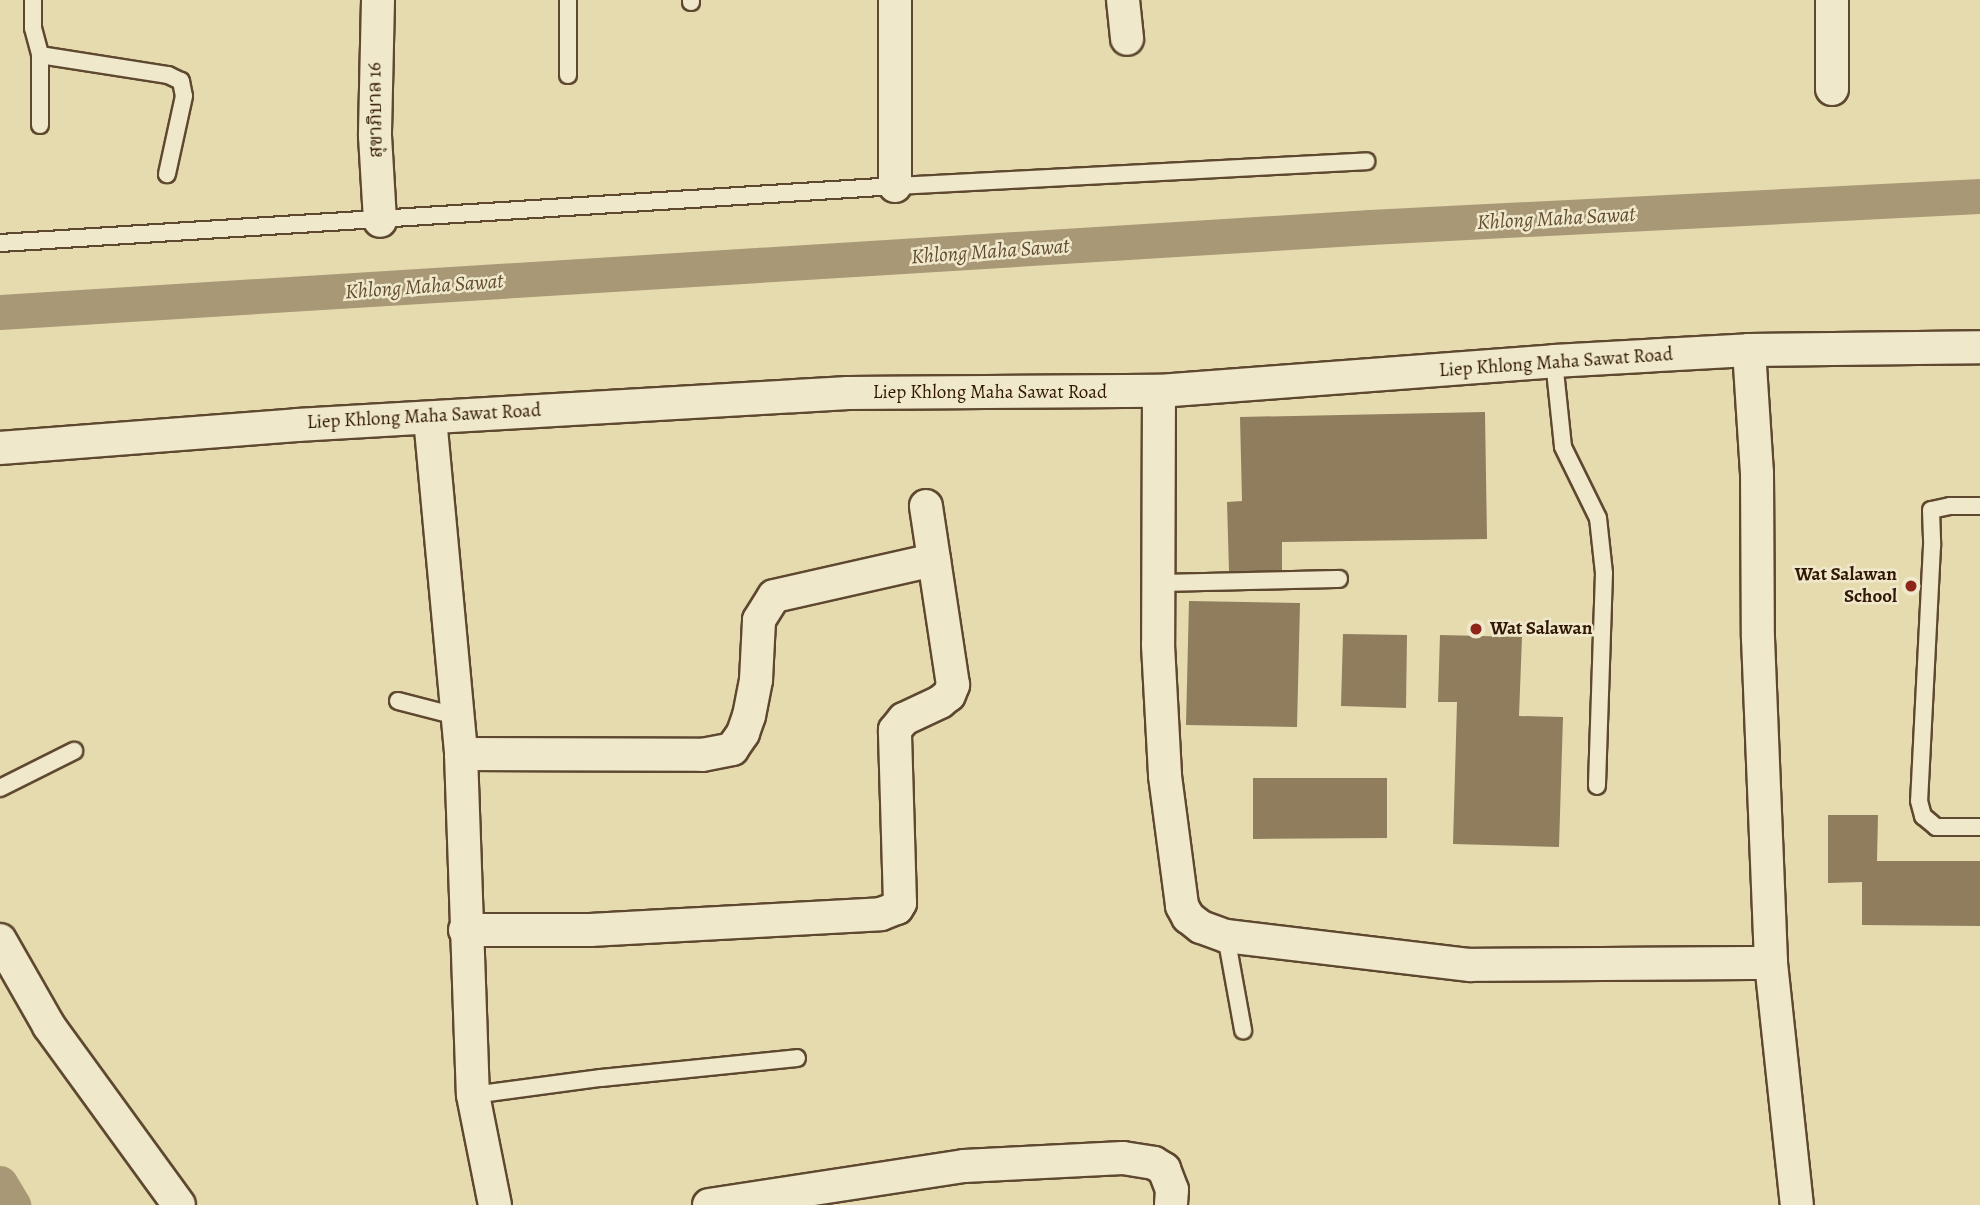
<!DOCTYPE html>
<meta charset="utf-8">
<style>
body{margin:0}
#map{position:relative;width:1980px;height:1205px;overflow:hidden;background:#e6dbaf;font-family:Alegreya,"Noto Serif Thai",serif}
div>[style]{position:absolute}
.canal>*{height:35px;margin:-17.5px;padding:0 17.5px;transform-origin:17.5px;border-radius:17.5px;background:#a89875}
.building>*{inset:0;background:#8f7d5d}
.roads{filter:drop-shadow(2px 0 #5e482f) drop-shadow(-2px 0 #5e482f) drop-shadow(0 2px #5e482f) drop-shadow(0 -2px #5e482f)}
.lane>*{height:16px;margin:-8px;padding:0 8px;transform-origin:8px;border-radius:8px;background:#efe8cb}
.street>*{height:32px;margin:-16px;padding:0 16px;transform-origin:16px;border-radius:16px;background:#efe8cb}
.dots>*{width:19px;height:19px;translate:-50% -50%;box-sizing:border-box;border:4px solid #efe8cb;border-radius:50%}
span{translate:-50% -50%;white-space:nowrap;text-align:center;line-height:1.15;-webkit-text-stroke:5px #efe8cb;paint-order:stroke}
.street-label{font-size:19px;color:#311704}
.poi-label{font-size:19px;color:#311704;font-weight:700}
.right{translate:-100% -50%;text-align:right}
.left{translate:0 -50%;text-align:left}
.water-label{font-size:21px;color:#614b31;font-style:italic}
</style>
<div id="map">
<div class="canal">
<div style="left:0;top:312px;width:1373px;rotate:-3.55deg"></div>
<div style="left:1370px;top:227px;width:611px;rotate:-2.91deg"></div>
<div style="left:0;top:1183px;width:26px;rotate:59deg"></div>
</div>
<div class="building">
<div style="clip-path:polygon(1485px 412px,1487px 539px,1282px 542px,1282px 571px,1229px 571px,1227px 502px,1242px 501px,1240px 417px)"></div>
<div style="clip-path:polygon(1189px 601px,1300px 603px,1297px 727px,1186px 725px)"></div>
<div style="clip-path:polygon(1343px 634px,1407px 635px,1406px 708px,1341px 706px)"></div>
<div style="clip-path:polygon(1440px 635px,1522px 637px,1519px 716px,1563px 717px,1559px 847px,1453px 844px,1457px 702px,1438px 702px)"></div>
<div style="clip-path:polygon(1253px 778px,1387px 778px,1387px 838px,1253px 839px)"></div>
<div style="clip-path:polygon(1828px 815px,1878px 815px,1877px 861px,1980px 861px,1980px 926px,1862px 925px,1862px 882px,1828px 883px)"></div>
</div>
<div class="roads">
<div class="lane">
<div style="left:33px;top:0;width:28px;rotate:90deg"></div>
<div style="left:33px;top:28px;width:28px;rotate:75deg"></div>
<div style="left:40px;top:55px;width:130px;rotate:8.9deg"></div>
<div style="left:168px;top:75px;width:14px;rotate:25deg"></div>
<div style="left:181px;top:81px;width:15px;rotate:79deg"></div>
<div style="left:184px;top:96px;width:80px;rotate:102.3deg"></div>
<div style="left:691px;top:0;width:2px;rotate:90deg"></div>
<div style="left:40px;top:55px;width:70px;rotate:90deg"></div>
<div style="left:568px;top:75px;width:75px;rotate:-90deg"></div>
<div style="left:0;top:243px;width:897px;rotate:-3.64deg"></div>
<div style="left:895px;top:186px;width:472px;rotate:-3deg"></div>
<div style="left:1554px;top:361px;width:86px;rotate:84deg"></div>
<div style="left:1563px;top:447px;width:79px;rotate:63.8deg"></div>
<div style="left:1598px;top:518px;width:55px;rotate:83.8deg"></div>
<div style="left:1604px;top:573px;width:213px;rotate:91.9deg"></div>
<div style="left:1980px;top:506px;width:30px;rotate:180deg"></div>
<div style="left:1950px;top:506px;width:19px;rotate:168deg"></div>
<div style="left:1931px;top:510px;width:36px;rotate:88deg"></div>
<div style="left:1932px;top:546px;width:255px;rotate:92.9deg"></div>
<div style="left:1919px;top:801px;width:16px;rotate:75deg"></div>
<div style="left:1923px;top:816px;width:17px;rotate:40deg"></div>
<div style="left:1936px;top:827px;width:44px"></div>
<div style="left:1158px;top:583px;width:181px;rotate:-1.3deg"></div>
<div style="left:398px;top:701px;width:60px;rotate:14.5deg"></div>
<div style="left:0;top:788px;width:83px;rotate:-26.6deg"></div>
<div style="left:1226px;top:936px;width:96px;rotate:79.7deg"></div>
<div style="left:473px;top:1095px;width:129px;rotate:-7.6deg"></div>
<div style="left:601px;top:1078px;width:197px;rotate:-5.8deg"></div>
</div>
<div class="street">
<div style="left:378px;top:0;width:136px;rotate:91.3deg"></div>
<div style="left:375px;top:136px;width:85px;rotate:86.6deg"></div>
<div style="left:895px;top:0;width:186px;rotate:90deg"></div>
<div style="left:1123px;top:0;width:39px;rotate:84deg"></div>
<div style="left:1832px;top:89px;width:89px;rotate:-90deg"></div>
<div style="left:1749px;top:350px;width:123px;rotate:86.3deg"></div>
<div style="left:1757px;top:473px;width:165px;rotate:89.7deg"></div>
<div style="left:1758px;top:638px;width:325px;rotate:87.7deg"></div>
<div style="left:1771px;top:963px;width:243px;rotate:83.9deg"></div>
<div style="left:1159px;top:391px;width:254px;rotate:90.2deg"></div>
<div style="left:1158px;top:645px;width:131px;rotate:86.9deg"></div>
<div style="left:1165px;top:776px;width:131px;rotate:82.5deg"></div>
<div style="left:1182px;top:906px;width:13px;rotate:61deg"></div>
<div style="left:1188px;top:917px;width:16px;rotate:38deg"></div>
<div style="left:1201px;top:927px;width:27px;rotate:20deg"></div>
<div style="left:1226px;top:936px;width:246px;rotate:6.8deg"></div>
<div style="left:1470px;top:965px;width:301px;rotate:-0.4deg"></div>
<div style="left:430px;top:418px;width:337px;rotate:84.7deg"></div>
<div style="left:461px;top:754px;width:341px;rotate:88deg"></div>
<div style="left:473px;top:1095px;width:112px;rotate:78.7deg"></div>
<div style="left:0;top:448px;width:298px;rotate:-4.4deg"></div>
<div style="left:297px;top:425px;width:552px;rotate:-3.32deg"></div>
<div style="left:848px;top:393px;width:311px;rotate:-0.4deg"></div>
<div style="left:1159px;top:391px;width:396px;rotate:-4.3deg"></div>
<div style="left:1554px;top:361px;width:195px;rotate:-3.2deg"></div>
<div style="left:1749px;top:350px;width:231px;rotate:-0.7deg"></div>
<div style="left:461px;top:754px;width:241px;rotate:0.2deg"></div>
<div style="left:702px;top:755px;width:31px;rotate:-11deg"></div>
<div style="left:732px;top:749px;width:19px;rotate:-55deg"></div>
<div style="left:743px;top:733px;width:18px;rotate:-71deg"></div>
<div style="left:749px;top:716px;width:37px;rotate:-79deg"></div>
<div style="left:756px;top:680px;width:60px;rotate:-87.1deg"></div>
<div style="left:759px;top:620px;width:28px;rotate:-58deg"></div>
<div style="left:774px;top:596px;width:164px;rotate:-12.7deg"></div>
<div style="left:465px;top:930px;width:125px"></div>
<div style="left:590px;top:930px;width:291px;rotate:-3.1deg"></div>
<div style="left:881px;top:914px;width:17px;rotate:-21deg"></div>
<div style="left:897px;top:908px;width:6px;rotate:-59deg"></div>
<div style="left:900px;top:903px;width:173px;rotate:-91.7deg"></div>
<div style="left:895px;top:730px;width:14px;rotate:-51deg"></div>
<div style="left:904px;top:719px;width:40px;rotate:-25deg"></div>
<div style="left:940px;top:702px;width:11px;rotate:-38deg"></div>
<div style="left:949px;top:695px;width:11px;rotate:-68deg"></div>
<div style="left:953px;top:685px;width:181px;rotate:-98.6deg"></div>
<div style="left:0;top:940px;width:99px;rotate:60.3deg"></div>
<div style="left:49px;top:1026px;width:221px;rotate:54deg"></div>
<div style="left:709px;top:1205px;width:258px;rotate:-8.7deg"></div>
<div style="left:964px;top:1166px;width:159px;rotate:-2.9deg"></div>
<div style="left:1123px;top:1158px;width:31px;rotate:9deg"></div>
<div style="left:1154px;top:1163px;width:12px;rotate:31deg"></div>
<div style="left:1164px;top:1169px;width:22px;rotate:69deg"></div>
<div style="left:1172px;top:1190px;width:15px;rotate:94deg"></div>
</div>
</div>
<div class="dots">
<div style="left:1911px;top:586px;background:#8f2418"></div>
<div style="left:1476px;top:629px;background:#8f2418"></div>
</div>
<div class="street-label">
<span style="left:376px;top:110px;rotate:-91deg">สุขาภิบาล 16</span>
<span style="left:1556px;top:363px;rotate:-4deg">Liep Khlong Maha Sawat Road</span>
<span style="left:990px;top:393px">Liep Khlong Maha Sawat Road</span>
<span style="left:424px;top:417px;rotate:-3deg">Liep Khlong Maha Sawat Road</span>
</div>
<div class="poi-label">
<span class="right" style="left:1897px;top:586px">Wat Salawan<br>School</span>
<span class="left" style="left:1490px;top:629px">Wat Salawan</span>
</div>
<div class="water-label">
<span style="left:1556px;top:218px;rotate:-3deg">Khlong Maha Sawat</span>
<span style="left:990px;top:251px;rotate:-4deg">Khlong Maha Sawat</span>
<span style="left:424px;top:286px;rotate:-4deg">Khlong Maha Sawat</span>
</div>
</div>
